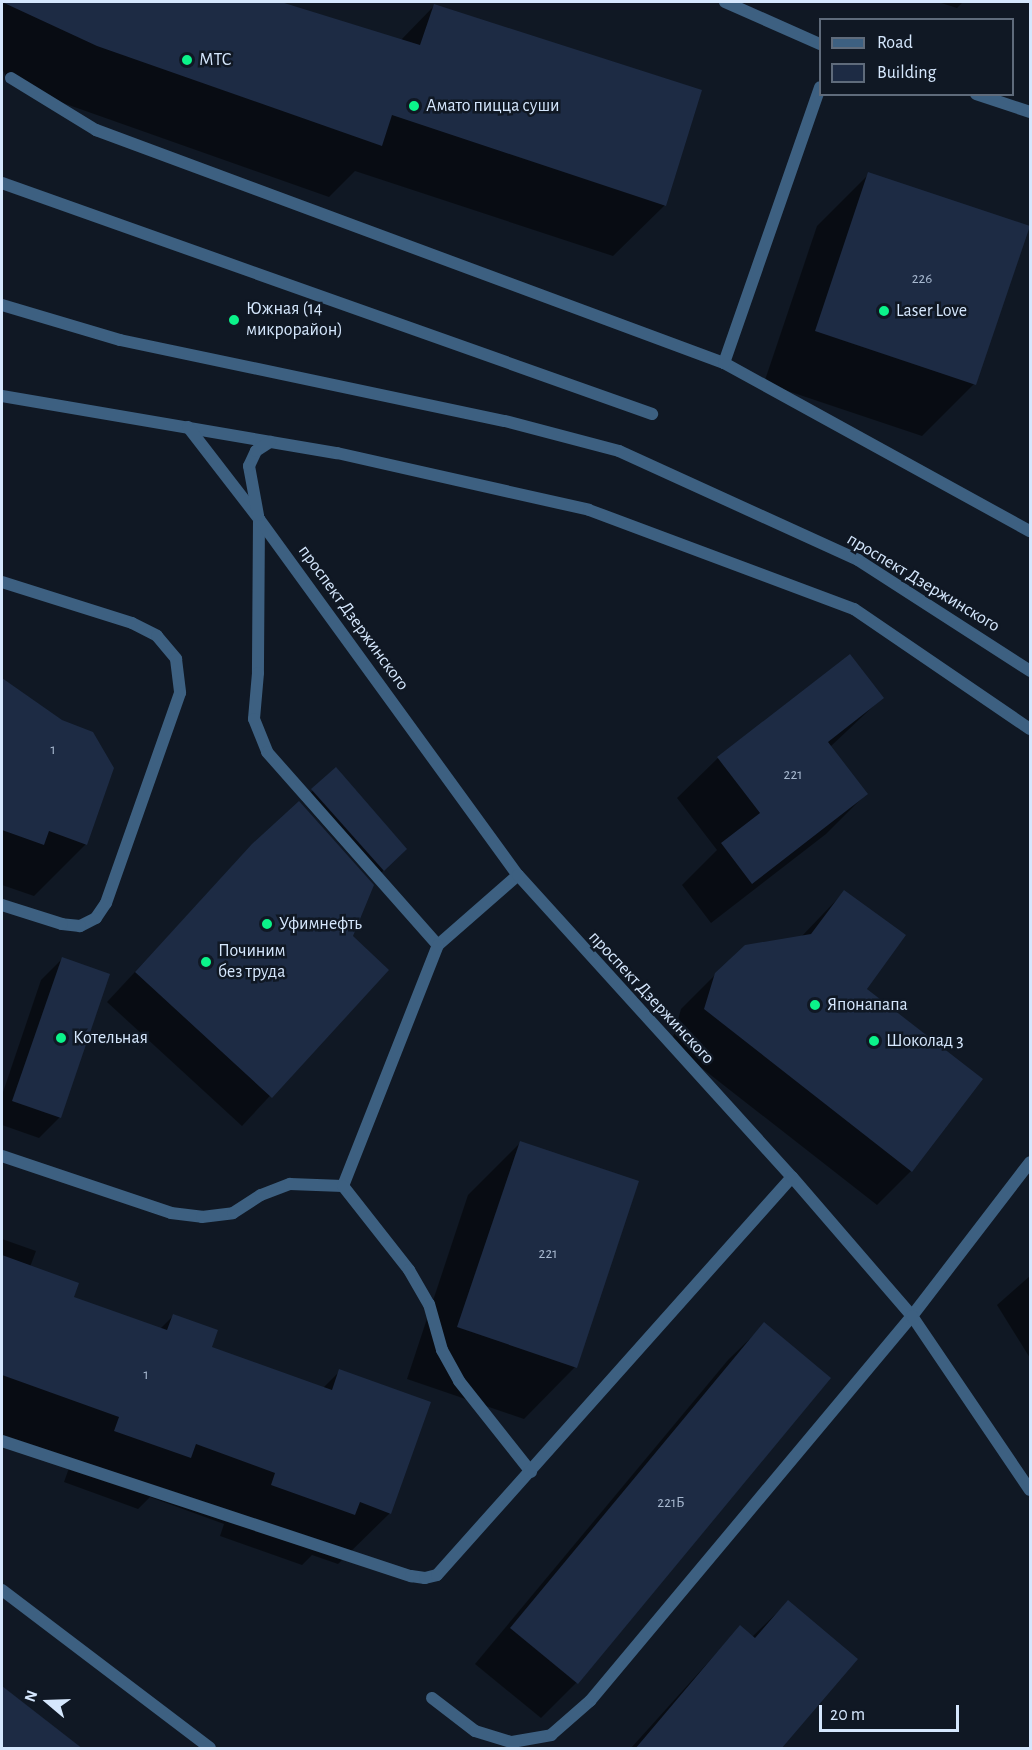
<!DOCTYPE html>
<meta charset="utf-8">
<style>
body{margin:0}
#map{position:relative;width:1032px;height:1750px;overflow:hidden;background:#101824;font-family:"Alegreya Sans",sans-serif}
div>[style]{position:absolute}
.shadow>*{inset:0;background:#0007}
.building>*{inset:0;background:#1d2b44}
.service>*{height:12px;margin:-6px;padding:0 6px;transform-origin:6px;border-radius:6px;background:#3d6081}
.minor>*{height:12px;margin:-6px;padding:0 6px;transform-origin:6px;border-radius:6px;background:#3d6081}
.tertiary>*{height:12px;margin:-6px;padding:0 6px;transform-origin:6px;border-radius:6px;background:#3d6081}
.dots>*{width:16px;height:16px;translate:-50% -50%;box-sizing:border-box;border:3px solid #101824;border-radius:50%}
span{translate:-50% -50%;white-space:nowrap;text-align:center;line-height:1.15;-webkit-text-stroke:5px #101824;paint-order:stroke}
.number-label{font-size:15px;color:#a7b8cf}
.number-label span{-webkit-text-stroke-width:0}
.poi-label{font-size:18px;color:#d5e7fd}
.left{translate:0 -50%;text-align:left}
.street-label{font-size:18px;color:#d5e7fd}
.frame{position:absolute;inset:0;border:3px solid #d5e7fd;pointer-events:none}
.legend{position:absolute;left:819px;top:18px;width:195px;height:78px;box-sizing:border-box;background:#101824;border:2px solid #5f6b7b;margin:0;padding:8px 10px;list-style:none;font-size:18px;color:#d5e7fd}
.legend li{display:flex;align-items:center;gap:12px;height:30px}
.legend b{width:30px;border:2px solid #5f6b7b}
.north{position:absolute;left:18px;top:1672px;width:60px;height:60px;-webkit-text-stroke:4px #101824;paint-order:stroke;rotate:289deg;font-size:16px;font-weight:700;line-height:24px;text-align:center;color:#d5e7fd}
.north::after{content:'';display:block;margin:auto;width:21px;height:27px;background:#d5e7fd;clip-path:polygon(50% 0,100% 100%,50% 72%,0 100%)}
.scale{position:absolute;left:819px;top:1705px;width:140px;height:27px;box-sizing:border-box;border:3px solid #d5e7fd;border-top:0;padding-left:8px;font-size:18px;line-height:21px;white-space:nowrap;color:#d5e7fd;-webkit-text-stroke:4px #101824;paint-order:stroke}
</style>
<div id="map">
<div class="shadow">
<div style="clip-path:polygon(2px 2px,276px 2px,400px 41px,434px 6px,665px 205px,613px 256px,355px 171px,329px 197px,46px 97px,7px 79px,2px 68px)"></div>
<div style="clip-path:polygon(938px 2px,963px 2px,957px 8px)"></div>
<div style="clip-path:polygon(869px 174px,974px 384px,922px 436px,764px 383px,817px 226px)"></div>
<div style="clip-path:polygon(2px 685px,10px 686px,86px 844px,34px 896px,2px 885px)"></div>
<div style="clip-path:polygon(882px 698px,830px 747px,866px 794px,826px 834px,711px 923px,682px 885px,717px 850px,677px 798px,718px 758px)"></div>
<div style="clip-path:polygon(336px 769px,405px 849px,373px 881px,302px 801px)"></div>
<div style="clip-path:polygon(253px 845px,387px 970px,242px 1126px,107px 1002px)"></div>
<div style="clip-path:polygon(844px 892px,911px 1171px,877px 1205px,671px 1044px,681px 1009px,716px 974px,801px 937px)"></div>
<div style="clip-path:polygon(62px 959px,60px 1117px,39px 1138px,2px 1125px,2px 1095px,41px 980px)"></div>
<div style="clip-path:polygon(520px 1143px,575px 1367px,524px 1419px,407px 1379px,468px 1195px)"></div>
<div style="clip-path:polygon(2px 1239px,36px 1251px,30px 1267px,72px 1298px,160px 1329px,173px 1316px,210px 1347px,323px 1388px,340px 1371px,390px 1513px,338px 1564px,312px 1555px,302px 1565px,220px 1536px,224px 1524px,150px 1497px,138px 1509px,64px 1482px,69px 1468px,2px 1444px)"></div>
<div style="clip-path:polygon(1030px 1276px,1030px 1358px,997px 1305px)"></div>
<div style="clip-path:polygon(764px 1325px,576px 1683px,541px 1718px,475px 1664px,728px 1360px)"></div>
<div style="clip-path:polygon(788px 1602px,779px 1748px,631px 1748px,740px 1627px,752px 1637px)"></div>
<div style="clip-path:polygon(2px 1688px,81px 1748px,2px 1748px)"></div>
</div>
<div class="building">
<div style="clip-path:polygon(2px 2px,281px 2px,420px 45px,434px 4px,702px 90px,666px 206px,392px 115px,382px 146px,97px 46px)"></div>
<div style="clip-path:polygon(868px 172px,1030px 226px,976px 385px,815px 331px)"></div>
<div style="clip-path:polygon(850px 654px,884px 698px,828px 742px,868px 794px,752px 884px,721px 843px,760px 813px,717px 757px)"></div>
<div style="clip-path:polygon(2px 678px,62px 720px,93px 732px,114px 768px,87px 845px,49px 831px,44px 845px,2px 830px)"></div>
<div style="clip-path:polygon(336px 767px,407px 849px,384px 871px,311px 789px)"></div>
<div style="clip-path:polygon(299px 801px,374px 885px,353px 936px,389px 970px,272px 1098px,135px 972px,252px 844px)"></div>
<div style="clip-path:polygon(844px 890px,906px 935px,867px 989px,983px 1079px,912px 1172px,704px 1009px,715px 973px,745px 945px,811px 934px)"></div>
<div style="clip-path:polygon(62px 957px,110px 974px,61px 1118px,12px 1101px)"></div>
<div style="clip-path:polygon(520px 1141px,639px 1181px,577px 1368px,457px 1327px)"></div>
<div style="clip-path:polygon(2px 1255px,79px 1283px,74px 1297px,167px 1330px,173px 1314px,218px 1330px,212px 1347px,332px 1390px,339px 1369px,431px 1402px,391px 1514px,360px 1502px,355px 1515px,271px 1485px,275px 1473px,196px 1444px,191px 1458px,114px 1431px,119px 1417px,2px 1375px)"></div>
<div style="clip-path:polygon(764px 1322px,831px 1378px,578px 1684px,510px 1628px)"></div>
<div style="clip-path:polygon(788px 1600px,858px 1659px,781px 1749px,635px 1749px,740px 1625px,755px 1638px)"></div>
<div style="clip-path:polygon(2px 1686px,83px 1749px,2px 1749px)"></div>
</div>
<div class="service">
<div style="left:725px;top:2px;width:104px;rotate:23.9deg"></div>
<div style="left:11px;top:78px;width:100px;rotate:31.5deg"></div>
<div style="left:96px;top:130px;width:670px;rotate:20.36deg"></div>
<div style="left:724px;top:363px;width:349px;rotate:28.8deg"></div>
<div style="left:976px;top:94px;width:57px;rotate:18.4deg"></div>
<div style="left:724px;top:363px;width:292px;rotate:-70.8deg"></div>
<div style="left:259px;top:519px;width:154px;rotate:90.4deg"></div>
<div style="left:258px;top:673px;width:46px;rotate:95deg"></div>
<div style="left:254px;top:719px;width:35px;rotate:68deg"></div>
<div style="left:267px;top:752px;width:258px;rotate:48.5deg"></div>
<div style="left:438px;top:945px;width:106px;rotate:-41.2deg"></div>
<div style="left:2px;top:582px;width:136px;rotate:17.5deg"></div>
<div style="left:132px;top:623px;width:28px;rotate:27deg"></div>
<div style="left:157px;top:636px;width:30px;rotate:50deg"></div>
<div style="left:176px;top:659px;width:34px;rotate:83deg"></div>
<div style="left:180px;top:693px;width:223px;rotate:109.4deg"></div>
<div style="left:106px;top:903px;width:18px;rotate:124deg"></div>
<div style="left:96px;top:918px;width:18px;rotate:153deg"></div>
<div style="left:80px;top:926px;width:18px;rotate:-174deg"></div>
<div style="left:62px;top:924px;width:63px;rotate:-162.4deg"></div>
<div style="left:2px;top:1156px;width:178px;rotate:18.6deg"></div>
<div style="left:171px;top:1213px;width:31px;rotate:7deg"></div>
<div style="left:202px;top:1217px;width:31px;rotate:-7deg"></div>
<div style="left:233px;top:1213px;width:33px;rotate:-33deg"></div>
<div style="left:261px;top:1195px;width:31px;rotate:-21deg"></div>
<div style="left:290px;top:1184px;width:53px;rotate:2.2deg"></div>
<div style="left:343px;top:1186px;width:259px;rotate:-68.5deg"></div>
<div style="left:343px;top:1186px;width:107px;rotate:51.8deg"></div>
<div style="left:409px;top:1270px;width:39px;rotate:60deg"></div>
<div style="left:429px;top:1304px;width:48px;rotate:74.2deg"></div>
<div style="left:442px;top:1350px;width:35px;rotate:61deg"></div>
<div style="left:459px;top:1381px;width:116px;rotate:51.6deg"></div>
<div style="left:2px;top:1441px;width:431px;rotate:18.3deg"></div>
<div style="left:411px;top:1576px;width:14px;rotate:8deg"></div>
<div style="left:425px;top:1578px;width:12px;rotate:-14deg"></div>
<div style="left:437px;top:1575px;width:533px;rotate:-48.27deg"></div>
<div style="left:2px;top:1590px;width:261px;rotate:37.2deg"></div>
<div style="left:432px;top:1698px;width:54px;rotate:37.5deg"></div>
<div style="left:475px;top:1731px;width:39px;rotate:17deg"></div>
<div style="left:512px;top:1742px;width:40px;rotate:-10deg"></div>
<div style="left:551px;top:1735px;width:52px;rotate:-41.1deg"></div>
<div style="left:590px;top:1701px;width:502px;rotate:-50.09deg"></div>
<div style="left:912px;top:1316px;width:194px;rotate:-52.5deg"></div>
</div>
<div class="minor">
<div style="left:2px;top:183px;width:690px;rotate:19.56deg"></div>
</div>
<div class="tertiary">
<div style="left:2px;top:305px;width:123px;rotate:16.5deg"></div>
<div style="left:120px;top:340px;width:393px;rotate:11.9deg"></div>
<div style="left:505px;top:421px;width:118px;rotate:14.7deg"></div>
<div style="left:619px;top:451px;width:263px;rotate:24.5deg"></div>
<div style="left:858px;top:560px;width:205px;rotate:32.8deg"></div>
<div style="left:2px;top:396px;width:340px;rotate:9.7deg"></div>
<div style="left:337px;top:453px;width:258px;rotate:12.7deg"></div>
<div style="left:589px;top:510px;width:283px;rotate:20.5deg"></div>
<div style="left:854px;top:609px;width:213px;rotate:34.3deg"></div>
<div style="left:188px;top:427px;width:116px;rotate:52.3deg"></div>
<div style="left:259px;top:519px;width:440px;rotate:54deg"></div>
<div style="left:518px;top:875px;width:408px;rotate:47.8deg"></div>
<div style="left:792px;top:1177px;width:184px;rotate:49.2deg"></div>
<div style="left:912px;top:1316px;width:210px;rotate:55.9deg"></div>
<div style="left:258px;top:515px;width:50px;rotate:-100.4deg"></div>
<div style="left:249px;top:466px;width:17px;rotate:-65deg"></div>
<div style="left:256px;top:451px;width:17px;rotate:-33deg"></div>
</div>
<div class="dots">
<div style="left:187px;top:60px;background:#0bf38a"></div>
<div style="left:414px;top:106px;background:#0bf38a"></div>
<div style="left:884px;top:311px;background:#0bf38a"></div>
<div style="left:234px;top:320px;background:#0bf38a"></div>
<div style="left:267px;top:924px;background:#0bf38a"></div>
<div style="left:206px;top:962px;background:#0bf38a"></div>
<div style="left:815px;top:1005px;background:#0bf38a"></div>
<div style="left:61px;top:1038px;background:#0bf38a"></div>
<div style="left:874px;top:1041px;background:#0bf38a"></div>
</div>
<div class="number-label">
<span style="left:922px;top:279px">226</span>
<span style="left:53px;top:750px">1</span>
<span style="left:793px;top:775px">221</span>
<span style="left:548px;top:1254px">221</span>
<span style="left:146px;top:1375px">1</span>
<span style="left:671px;top:1503px">221Б</span>
</div>
<div class="poi-label">
<span class="left" style="left:199px;top:60px">МТС</span>
<span class="left" style="left:426px;top:106px">Амато пицца суши</span>
<span class="left" style="left:246px;top:320px">Южная (14<br>микрорайон)</span>
<span class="left" style="left:896px;top:311px">Laser Love</span>
<span class="left" style="left:279px;top:924px">Уфимнефть</span>
<span class="left" style="left:218px;top:962px">Починим<br>без труда</span>
<span class="left" style="left:827px;top:1005px">Японапапа</span>
<span class="left" style="left:73px;top:1038px">Котельная</span>
<span class="left" style="left:886px;top:1041px">Шоколад 3</span>
</div>
<div class="street-label">
<span style="left:923px;top:583px;rotate:31deg">проспект Дзержинского</span>
<span style="left:353px;top:618px;rotate:54deg">проспект Дзержинского</span>
<span style="left:651px;top:998px;rotate:47deg">проспект Дзержинского</span>
</div>
<div class="frame"></div>
<ul class="legend">
<li><b style="height:8px;background:#3d6081"></b>Road</li>
<li><b style="height:16px;background:#1d2b44"></b>Building</li>
</ul>
<div class="north">N</div>
<div class="scale">20 m</div>
</div>
